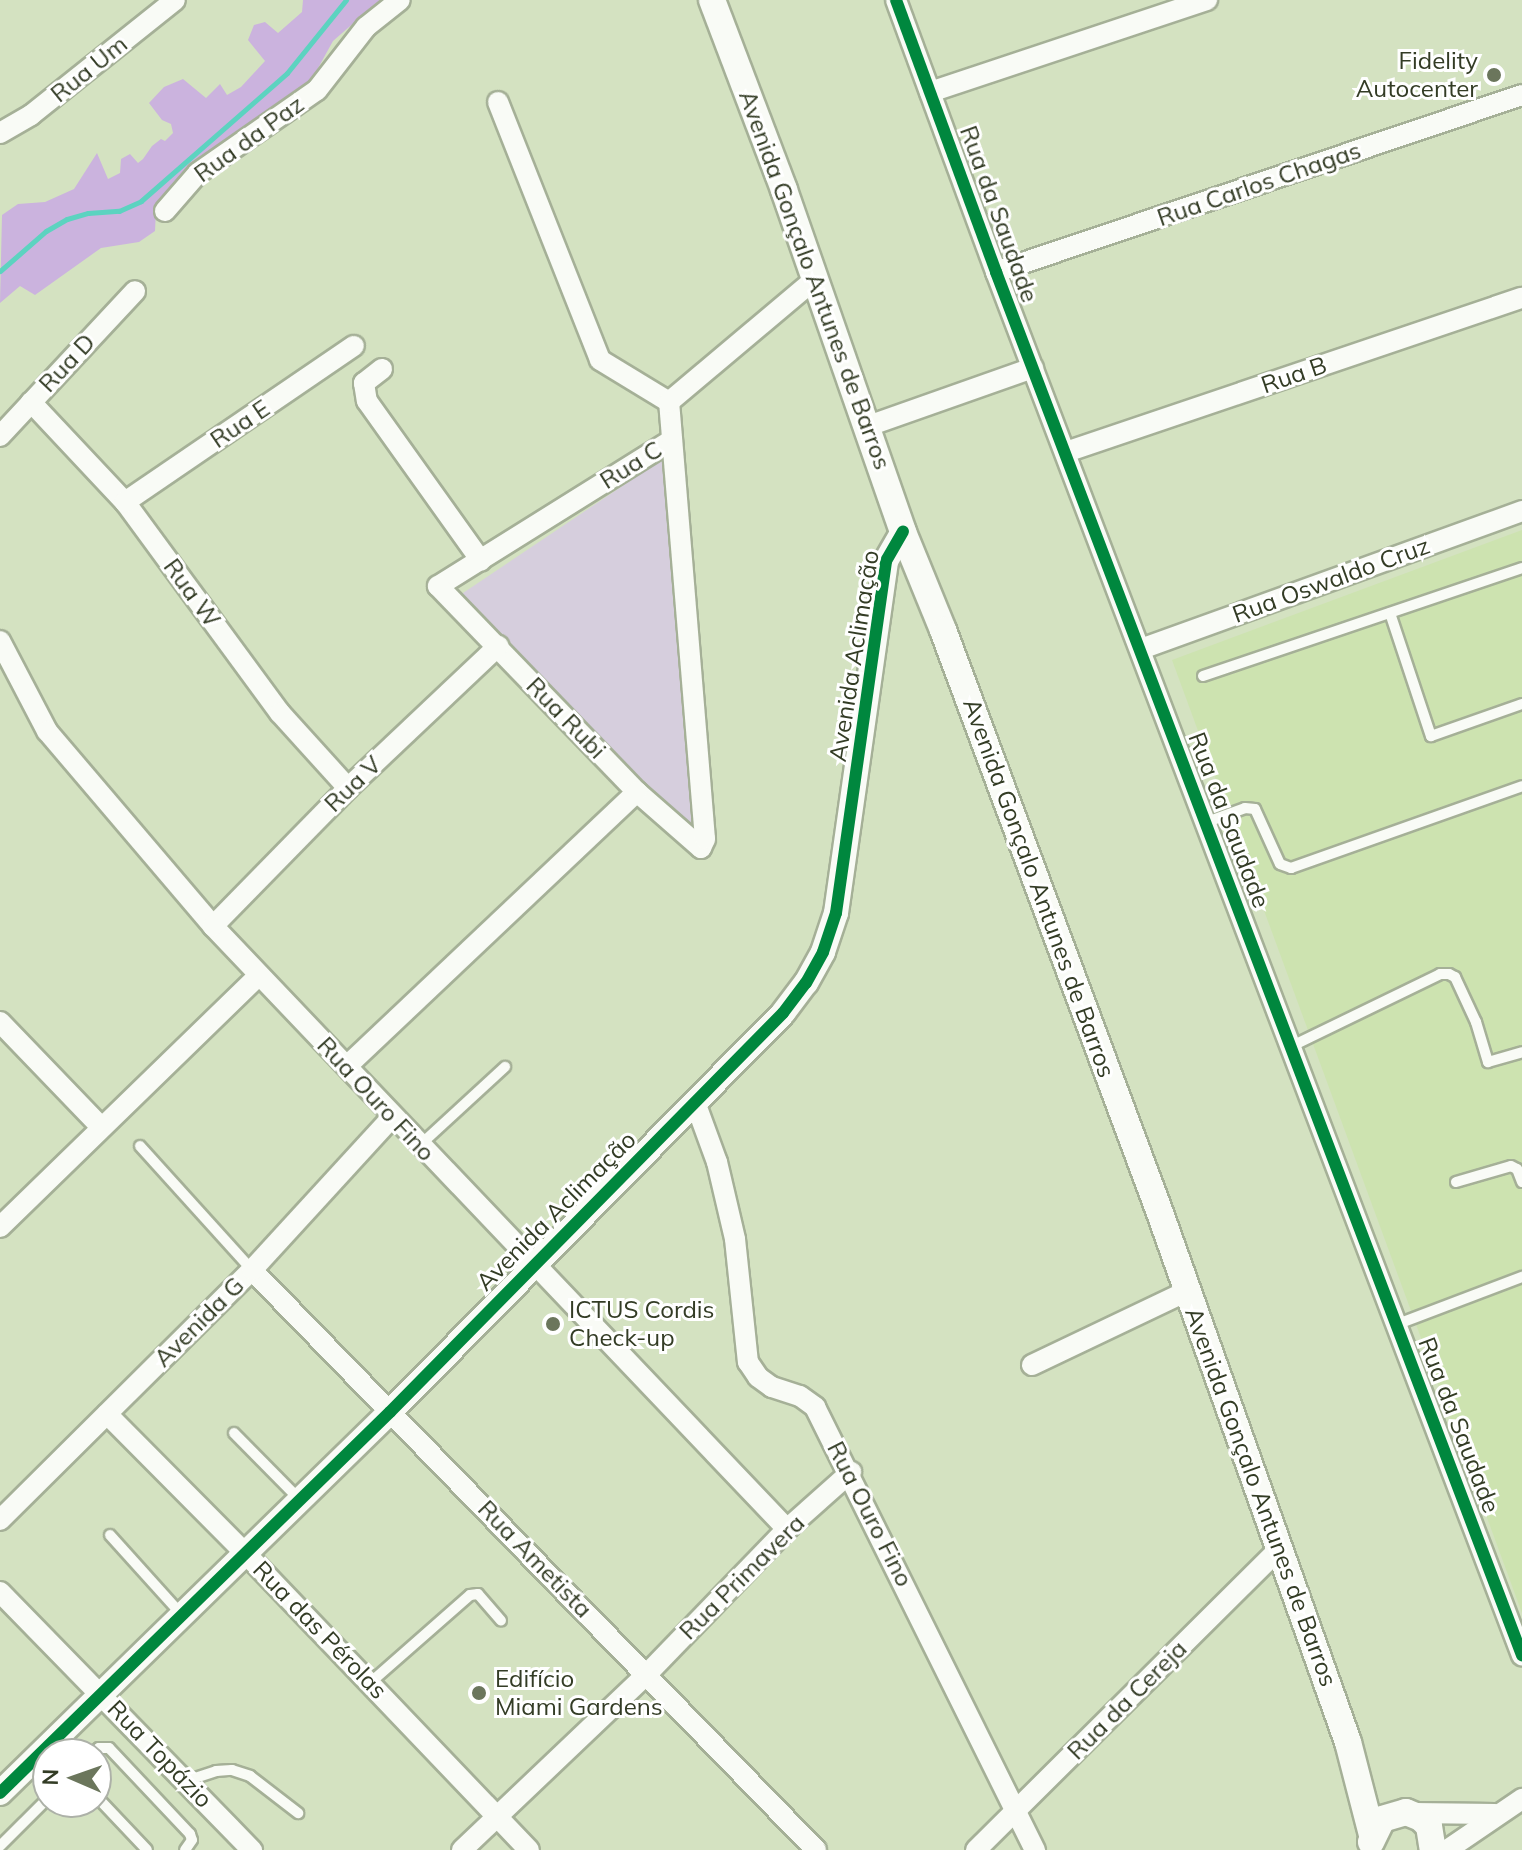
<!DOCTYPE html>
<meta charset="utf-8">
<style>
body{margin:0}
#map{position:relative;width:1522px;height:1850px;overflow:hidden;background:#d4e2c1;font-family:Mulish,sans-serif}
div>[style]{position:absolute}
.built>*{inset:0;background:#cde3b0}
.green>*{inset:0;background:#d6cedd}
.forest>*{inset:0;background:#cbb3de}
.stream>*{height:5px;margin:-2.5px;padding:0 2.5px;transform-origin:2.5px;border-radius:2.5px;background:#5cd3c0}
.roads{filter:drop-shadow(2px 0 #a5b097) drop-shadow(-2px 0 #a5b097) drop-shadow(0 2px #a5b097) drop-shadow(0 -2px #a5b097)}
.service>*{height:10px;margin:-5px;padding:0 5px;transform-origin:5px;border-radius:5px;background:#f9fbf6}
.minor>*{height:20px;margin:-10px;padding:0 10px;transform-origin:10px;border-radius:10px;background:#f9fbf6}
.tertiary>*{height:24px;margin:-12px;padding:0 12px;transform-origin:12px;border-radius:12px;background:#f9fbf6}
.secondary>*{height:26px;margin:-13px;padding:0 13px;transform-origin:13px;border-radius:13px;background:#f9fbf6}
.cycleway>*{height:12px;margin:-6px;padding:0 6px;transform-origin:6px;border-radius:6px;background:#00873e}
.dots>*{width:22px;height:22px;translate:-50% -50%;box-sizing:border-box;border:4px solid #fff;border-radius:50%}
span{translate:-50% -50%;white-space:nowrap;text-align:center;line-height:1.15;-webkit-text-stroke:6px #fff;paint-order:stroke}
.poi-label{font-size:24px;color:#333c25}
.right{translate:-100% -50%;text-align:right}
.left{translate:0 -50%;text-align:left}
.street-label{font-size:24px;color:#333c25}
.north{position:absolute;left:32px;top:1738px;width:80px;height:80px;box-sizing:border-box;background:#fff;border:2px solid #adb1a8;border-radius:50%;rotate:272deg;font-size:22px;font-weight:700;line-height:32px;text-align:center;color:#333c25}
.north::after{content:'';display:block;margin:auto;width:28px;height:36px;background:#6b765c;clip-path:polygon(50% 0,100% 100%,50% 72%,0 100%)}
</style>
<div id="map">
<div class="built">
<div style="clip-path:polygon(1522px 530px,1522px 1613px,1172px 660px)"></div>
</div>
<div class="green">
<div style="clip-path:polygon(667px 456px,700px 841px,457px 597px)"></div>
</div>
<div class="forest">
<div style="clip-path:polygon(303px 0,380px 0,333px 41px,312px 79px,282px 111px,206px 159px,163px 195px,156px 210px,155px 231px,139px 242px,101px 248px,35px 295px,20px 286px,0 303px,2px 215px,18px 204px,45px 202px,74px 189px,97px 153px,108px 179px,120px 173px,121px 159px,130px 154px,138px 163px,143px 159px,152px 146px,161px 139px,165px 141px,173px 133px,171px 124px,162px 120px,149px 103px,164px 87px,183px 79px,206px 98px,220px 84px,227px 95px,241px 87px,265px 61px,248px 40px,254px 25px,265px 22px,278px 33px,302px 12px)"></div>
</div>
<div class="stream">
<div style="left:0;top:271px;width:61px;rotate:-41deg"></div>
<div style="left:46px;top:231px;width:24px;rotate:-30deg"></div>
<div style="left:67px;top:219px;width:22px;rotate:-16deg"></div>
<div style="left:88px;top:213px;width:31px;rotate:-4deg"></div>
<div style="left:119px;top:211px;width:24px;rotate:-24deg"></div>
<div style="left:141px;top:201px;width:194px;rotate:-41.2deg"></div>
<div style="left:287px;top:73px;width:94px;rotate:-51.1deg"></div>
</div>
<div class="roads">
<div class="service">
<div style="left:1390px;top:613px;width:130px;rotate:71.6deg"></div>
<div style="left:1431px;top:736px;width:96px;rotate:-19.4deg"></div>
<div style="left:1203px;top:676px;width:337px;rotate:-18.7deg"></div>
<div style="left:1207px;top:822px;width:40px;rotate:-20.2deg"></div>
<div style="left:1245px;top:808px;width:10px;rotate:6deg"></div>
<div style="left:1255px;top:809px;width:60px;rotate:65.6deg"></div>
<div style="left:1280px;top:864px;width:12px;rotate:20deg"></div>
<div style="left:1291px;top:868px;width:245px;rotate:-19.5deg"></div>
<div style="left:1292px;top:1046px;width:165px;rotate:-25.9deg"></div>
<div style="left:1440px;top:974px;width:9px"></div>
<div style="left:1449px;top:974px;width:7px;rotate:27deg"></div>
<div style="left:1455px;top:977px;width:50px;rotate:65deg"></div>
<div style="left:1476px;top:1022px;width:42px;rotate:73.3deg"></div>
<div style="left:1488px;top:1062px;width:35px;rotate:-16deg"></div>
<div style="left:140px;top:1146px;width:167px;rotate:47.9deg"></div>
<div style="left:419px;top:1146px;width:117px;rotate:-42.6deg"></div>
<div style="left:1456px;top:1182px;width:57px;rotate:-16.2deg"></div>
<div style="left:1511px;top:1166px;width:7px;rotate:27deg"></div>
<div style="left:1517px;top:1169px;width:14px;rotate:69deg"></div>
<div style="left:1398px;top:1324px;width:133px;rotate:-20.8deg"></div>
<div style="left:234px;top:1433px;width:94px;rotate:45.4deg"></div>
<div style="left:110px;top:1535px;width:108px;rotate:48deg"></div>
<div style="left:371px;top:1682px;width:132px;rotate:-41.3deg"></div>
<div style="left:470px;top:1595px;width:8px;rotate:-7deg"></div>
<div style="left:478px;top:1594px;width:35px;rotate:49deg"></div>
<div style="left:92px;top:1754px;width:9px;rotate:-41deg"></div>
<div style="left:99px;top:1748px;width:10px"></div>
<div style="left:109px;top:1748px;width:118px;rotate:46.7deg"></div>
<div style="left:190px;top:1834px;width:6px;rotate:72deg"></div>
<div style="left:192px;top:1840px;width:12px;rotate:125deg"></div>
<div style="left:186px;top:1781px;width:32px;rotate:-18deg"></div>
<div style="left:216px;top:1771px;width:16px;rotate:-4deg"></div>
<div style="left:232px;top:1770px;width:19px;rotate:18deg"></div>
<div style="left:250px;top:1776px;width:61px;rotate:37.6deg"></div>
<div style="left:96px;top:1796px;width:74px;rotate:46.6deg"></div>
<div style="left:0;top:1846px;width:68px;rotate:-45deg"></div>
</div>
<div class="minor">
<div style="left:896px;top:0;width:290px;rotate:69.8deg"></div>
<div style="left:996px;top:272px;width:1480px;rotate:69.18deg"></div>
<div style="left:930px;top:92px;width:292px;rotate:-18.4deg"></div>
<div style="left:498px;top:102px;width:277px;rotate:68.4deg"></div>
<div style="left:600px;top:360px;width:81px;rotate:31.3deg"></div>
<div style="left:0;top:133px;width:36px;rotate:-30deg"></div>
<div style="left:31px;top:115px;width:184px;rotate:-38.6deg"></div>
<div style="left:165px;top:211px;width:50px;rotate:-49deg"></div>
<div style="left:198px;top:173px;width:145px;rotate:-34.9deg"></div>
<div style="left:317px;top:90px;width:80px;rotate:-52.1deg"></div>
<div style="left:366px;top:27px;width:43px;rotate:-38.5deg"></div>
<div style="left:996px;top:272px;width:555px;rotate:-18.6deg"></div>
<div style="left:382px;top:369px;width:23px;rotate:142deg"></div>
<div style="left:364px;top:383px;width:18px;rotate:81deg"></div>
<div style="left:367px;top:401px;width:196px;rotate:54.5deg"></div>
<div style="left:31px;top:402px;width:137px;rotate:46.8deg"></div>
<div style="left:125px;top:502px;width:262px;rotate:53.7deg"></div>
<div style="left:280px;top:713px;width:101px;rotate:47.8deg"></div>
<div style="left:868px;top:426px;width:175px;rotate:-19.4deg"></div>
<div style="left:0;top:436px;width:198px;rotate:-47deg"></div>
<div style="left:672px;top:440px;width:276px;rotate:148deg"></div>
<div style="left:438px;top:586px;width:286px;rotate:46deg"></div>
<div style="left:637px;top:792px;width:85px;rotate:41.2deg"></div>
<div style="left:701px;top:848px;width:10px;rotate:-66deg"></div>
<div style="left:705px;top:839px;width:438px;rotate:-94.7deg"></div>
<div style="left:669px;top:402px;width:191px;rotate:-40.1deg"></div>
<div style="left:1066px;top:452px;width:481px;rotate:-18.7deg"></div>
<div style="left:125px;top:502px;width:277px;rotate:-34.3deg"></div>
<div style="left:0;top:641px;width:102px;rotate:62.4deg"></div>
<div style="left:47px;top:731px;width:256px;rotate:49.6deg"></div>
<div style="left:213px;top:926px;width:833px;rotate:46.41deg"></div>
<div style="left:1141px;top:649px;width:405px;rotate:-19.9deg"></div>
<div style="left:213px;top:926px;width:193px;rotate:-45.6deg"></div>
<div style="left:348px;top:788px;width:207px;rotate:-43.4deg"></div>
<div style="left:0;top:1022px;width:144px;rotate:46.1deg"></div>
<div style="left:347px;top:1066px;width:399px;rotate:-43.4deg"></div>
<div style="left:695px;top:1102px;width:64px;rotate:69.9deg"></div>
<div style="left:717px;top:1162px;width:79px;rotate:76.8deg"></div>
<div style="left:735px;top:1239px;width:124px;rotate:84deg"></div>
<div style="left:748px;top:1362px;width:18px;rotate:56deg"></div>
<div style="left:758px;top:1377px;width:17px;rotate:36deg"></div>
<div style="left:772px;top:1387px;width:29px;rotate:18deg"></div>
<div style="left:800px;top:1396px;width:19px;rotate:36deg"></div>
<div style="left:815px;top:1407px;width:495px;rotate:63.6deg"></div>
<div style="left:0;top:1227px;width:361px;rotate:-44.2deg"></div>
<div style="left:252px;top:1270px;width:809px;rotate:45.8deg"></div>
<div style="left:1032px;top:1365px;width:172px;rotate:-25.5deg"></div>
<div style="left:107px;top:1414px;width:199px;rotate:45.2deg"></div>
<div style="left:247px;top:1555px;width:408px;rotate:46.3deg"></div>
<div style="left:0;top:1520px;width:355px;rotate:-44.8deg"></div>
<div style="left:252px;top:1270px;width:207px;rotate:-47.5deg"></div>
<div style="left:0;top:1592px;width:361px;rotate:45.7deg"></div>
<div style="left:1412px;top:1813px;width:83px;rotate:0.7deg"></div>
<div style="left:462px;top:1850px;width:255px;rotate:-43.6deg"></div>
<div style="left:647px;top:1674px;width:202px;rotate:-46deg"></div>
<div style="left:787px;top:1529px;width:86px;rotate:-41.7deg"></div>
<div style="left:976px;top:1850px;width:427px;rotate:-44.8deg"></div>
<div style="left:1447px;top:1850px;width:91px;rotate:-34.2deg"></div>
</div>
<div class="tertiary">
<div style="left:0;top:1793px;width:545px;rotate:-44.33deg"></div>
<div style="left:390px;top:1412px;width:560px;rotate:-45.43deg"></div>
<div style="left:783px;top:1013px;width:38px;rotate:-53deg"></div>
<div style="left:806px;top:983px;width:35px;rotate:-61deg"></div>
<div style="left:823px;top:952px;width:41px;rotate:-71.6deg"></div>
<div style="left:836px;top:913px;width:356px;rotate:-81.9deg"></div>
<div style="left:886px;top:561px;width:34px;rotate:-60deg"></div>
</div>
<div class="secondary">
<div style="left:712px;top:0;width:203px;rotate:69.2deg"></div>
<div style="left:784px;top:190px;width:362px;rotate:70.8deg"></div>
<div style="left:903px;top:532px;width:106px;rotate:67.8deg"></div>
<div style="left:943px;top:630px;width:622px;rotate:69.58deg"></div>
<div style="left:1160px;top:1213px;width:561px;rotate:70.44deg"></div>
<div style="left:1348px;top:1742px;width:96px;rotate:75.5deg"></div>
<div style="left:1371px;top:1842px;width:25px;rotate:-64deg"></div>
<div style="left:1382px;top:1819px;width:25px;rotate:-16deg"></div>
<div style="left:1406px;top:1812px;width:16px;rotate:22deg"></div>
<div style="left:1421px;top:1818px;width:11px;rotate:45deg"></div>
<div style="left:1429px;top:1826px;width:24px;rotate:81deg"></div>
</div>
</div>
<div class="cycleway">
<div style="left:896px;top:0;width:290px;rotate:69.8deg"></div>
<div style="left:996px;top:272px;width:1480px;rotate:69.18deg"></div>
<div style="left:0;top:1793px;width:545px;rotate:-44.33deg"></div>
<div style="left:390px;top:1412px;width:560px;rotate:-45.43deg"></div>
<div style="left:783px;top:1013px;width:38px;rotate:-53deg"></div>
<div style="left:806px;top:983px;width:35px;rotate:-61deg"></div>
<div style="left:823px;top:952px;width:41px;rotate:-71.6deg"></div>
<div style="left:836px;top:913px;width:356px;rotate:-81.9deg"></div>
<div style="left:886px;top:561px;width:34px;rotate:-60deg"></div>
</div>
<div class="dots">
<div style="left:1494px;top:75px;background:#6b765c"></div>
<div style="left:553px;top:1324px;background:#6b765c"></div>
<div style="left:479px;top:1693px;background:#6b765c"></div>
</div>
<div class="poi-label">
<span class="right" style="left:1478px;top:75px">Fidelity<br>Autocenter</span>
<span class="left" style="left:569px;top:1324px">ICTUS Cordis<br>Check-up</span>
<span class="left" style="left:495px;top:1693px">Edifício<br>Miami Gardens</span>
</div>
<div class="street-label">
<span style="left:89px;top:69px;rotate:-39deg">Rua Um</span>
<span style="left:249px;top:139px;rotate:-36deg">Rua da Paz</span>
<span style="left:1259px;top:184px;rotate:-19deg">Rua Carlos Chagas</span>
<span style="left:999px;top:214px;rotate:70deg">Rua da Saudade</span>
<span style="left:815px;top:280px;rotate:70deg">Avenida Gonçalo Antunes de Barros</span>
<span style="left:67px;top:363px;rotate:-47deg">Rua D</span>
<span style="left:1294px;top:375px;rotate:-19deg">Rua B</span>
<span style="left:240px;top:424px;rotate:-34deg">Rua E</span>
<span style="left:631px;top:465px;rotate:-32deg">Rua C</span>
<span style="left:1331px;top:580px;rotate:-20deg">Rua Oswaldo Cruz</span>
<span style="left:192px;top:593px;rotate:54deg">Rua W</span>
<span style="left:854px;top:656px;rotate:-81deg">Avenida Aclimação</span>
<span style="left:566px;top:718px;rotate:46deg">Rua Rubi</span>
<span style="left:353px;top:784px;rotate:-44deg">Rua V</span>
<span style="left:1229px;top:820px;rotate:69deg">Rua da Saudade</span>
<span style="left:1039px;top:888px;rotate:70deg">Avenida Gonçalo Antunes de Barros</span>
<span style="left:376px;top:1099px;rotate:47deg">Rua Ouro Fino</span>
<span style="left:556px;top:1211px;rotate:-45deg">Avenida Aclimação</span>
<span style="left:199px;top:1322px;rotate:-45deg">Avenida G</span>
<span style="left:1459px;top:1425px;rotate:69deg">Rua da Saudade</span>
<span style="left:1261px;top:1497px;rotate:70deg">Avenida Gonçalo Antunes de Barros</span>
<span style="left:870px;top:1514px;rotate:63deg">Rua Ouro Fino</span>
<span style="left:535px;top:1559px;rotate:46deg">Rua Ametista</span>
<span style="left:742px;top:1577px;rotate:-45deg">Rua Primavera</span>
<span style="left:320px;top:1630px;rotate:46deg">Rua das Pérolas</span>
<span style="left:1127px;top:1700px;rotate:-45deg">Rua da Cereja</span>
<span style="left:160px;top:1754px;rotate:46deg">Rua Topázio</span>
</div>
<div class="north">N</div>
</div>
